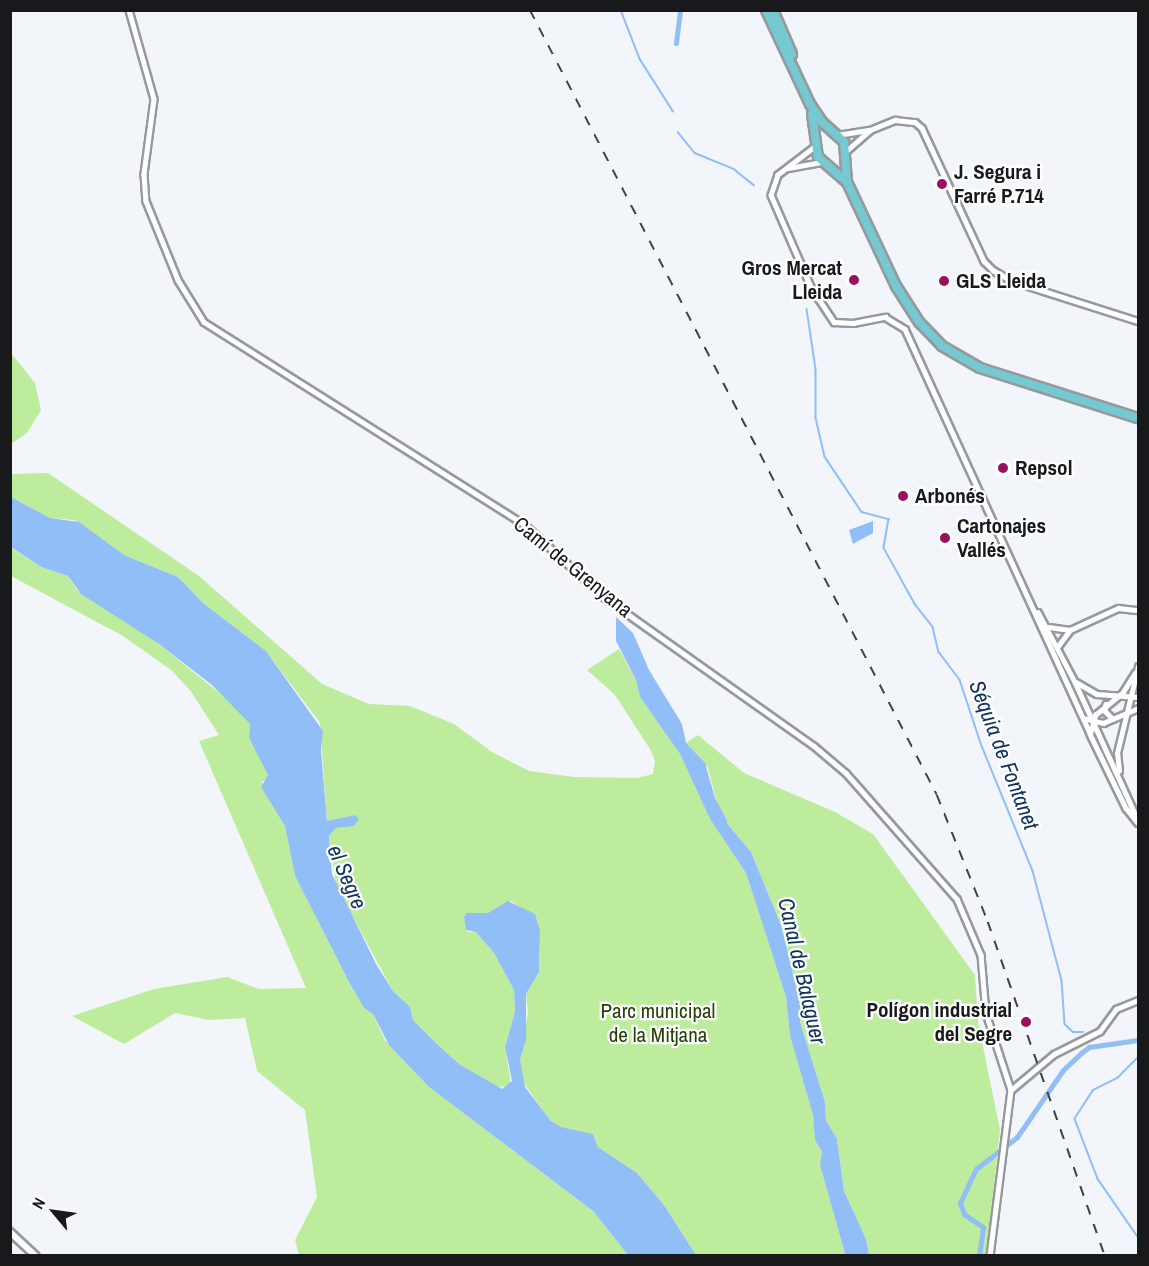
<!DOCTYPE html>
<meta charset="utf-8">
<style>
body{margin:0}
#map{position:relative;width:1149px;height:1266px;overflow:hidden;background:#f2f5fa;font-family:"Archivo Narrow",sans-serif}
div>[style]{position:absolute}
.green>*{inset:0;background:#beec9d}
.water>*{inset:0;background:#92bef7}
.stream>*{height:1.5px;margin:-0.75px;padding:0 0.75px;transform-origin:0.75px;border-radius:0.75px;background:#92bef7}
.canal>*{height:5px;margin:-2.5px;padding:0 2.5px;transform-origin:2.5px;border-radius:2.5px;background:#92bef7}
.roads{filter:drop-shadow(2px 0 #96999d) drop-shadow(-2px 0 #96999d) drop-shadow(0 2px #96999d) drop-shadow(0 -2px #96999d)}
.minor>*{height:4.5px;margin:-2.25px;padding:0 2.25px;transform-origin:2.25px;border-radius:2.25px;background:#fff}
.tertiary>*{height:6px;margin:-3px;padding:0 3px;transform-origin:3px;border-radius:3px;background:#fff}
.primary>*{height:8px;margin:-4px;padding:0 4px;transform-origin:4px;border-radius:4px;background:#74cad0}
.rail>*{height:1.5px;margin-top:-0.75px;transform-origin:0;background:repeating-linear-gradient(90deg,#414244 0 10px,transparent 0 20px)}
.dots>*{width:16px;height:16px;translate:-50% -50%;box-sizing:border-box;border:3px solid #fff;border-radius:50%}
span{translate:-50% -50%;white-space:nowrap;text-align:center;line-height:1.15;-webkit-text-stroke:4.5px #fff;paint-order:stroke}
.poi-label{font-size:21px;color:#18191a;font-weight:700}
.left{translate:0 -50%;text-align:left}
.right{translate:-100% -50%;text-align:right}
.street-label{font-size:21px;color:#18191a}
.park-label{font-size:21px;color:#244108}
.water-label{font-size:22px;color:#0e335f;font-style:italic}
.frame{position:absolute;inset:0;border:12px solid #18191a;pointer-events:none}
.north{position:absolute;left:24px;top:1182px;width:60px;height:60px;-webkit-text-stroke:4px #fff;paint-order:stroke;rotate:299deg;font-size:16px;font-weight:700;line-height:24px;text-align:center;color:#18191a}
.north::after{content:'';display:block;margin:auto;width:21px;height:27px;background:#18191a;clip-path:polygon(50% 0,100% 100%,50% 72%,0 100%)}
</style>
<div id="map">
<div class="green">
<div style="clip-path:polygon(11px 353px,35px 383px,41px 410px,27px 433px,11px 444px)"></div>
<div style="clip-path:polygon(48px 473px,199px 576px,322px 684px,369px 704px,410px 706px,454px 724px,492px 752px,529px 771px,574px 777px,637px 778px,653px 774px,655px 761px,650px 749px,615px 695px,587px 670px,619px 649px,636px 680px,640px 697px,680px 754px,710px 819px,746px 873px,786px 997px,790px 1036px,813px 1115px,815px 1140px,822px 1152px,821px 1168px,845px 1255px,696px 1255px,664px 1205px,637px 1173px,598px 1147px,593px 1134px,560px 1127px,549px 1119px,521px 1079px,520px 1059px,528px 1012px,526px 994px,539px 972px,540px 948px,538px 923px,516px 904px,511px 901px,488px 913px,467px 913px,464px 917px,467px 932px,476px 932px,494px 953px,514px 990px,515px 1012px,505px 1047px,511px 1084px,499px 1088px,459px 1064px,437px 1044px,413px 1020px,410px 1007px,393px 991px,336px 886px,329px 836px,336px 828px,346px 827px,355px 815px,327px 821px,320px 723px,266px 651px,203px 603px,178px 577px,124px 555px,74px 520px,50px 518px,11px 497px,11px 474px)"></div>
<div style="clip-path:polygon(10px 547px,41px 567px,68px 576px,77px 590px,159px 644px,233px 704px,250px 724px,249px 738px,266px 769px,268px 778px,262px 782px,285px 826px,295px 876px,349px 982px,364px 1008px,373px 1014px,385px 1040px,429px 1087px,593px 1211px,628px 1255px,299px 1255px,295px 1240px,317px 1197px,305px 1110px,257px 1071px,245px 1018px,209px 1020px,175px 1013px,124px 1044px,72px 1016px,154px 989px,227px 977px,259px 989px,306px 988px,199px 741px,219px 735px,190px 690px,171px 670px,123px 636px,11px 576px)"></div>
<div style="clip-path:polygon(698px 735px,744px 773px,835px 812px,873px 834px,975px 975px,978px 1022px,1000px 1130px,986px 1255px,869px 1255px,866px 1239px,844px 1191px,837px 1139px,826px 1120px,825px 1102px,800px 1022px,800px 1003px,781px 925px,751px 852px,720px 815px,708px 768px,686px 743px)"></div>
</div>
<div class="water">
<div style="clip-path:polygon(11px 497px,50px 518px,79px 522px,124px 555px,178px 577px,203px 603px,266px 651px,323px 731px,321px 750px,327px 821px,355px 815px,359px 819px,354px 826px,336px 828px,329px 836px,332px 874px,376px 964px,393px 991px,410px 1007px,413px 1020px,437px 1044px,459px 1064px,502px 1089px,512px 1081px,505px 1047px,515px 1012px,514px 990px,494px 953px,476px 932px,466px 930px,464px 917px,467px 913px,488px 913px,508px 901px,535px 914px,540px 931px,539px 972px,526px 994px,526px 1040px,520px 1059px,525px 1087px,551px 1121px,561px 1127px,593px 1134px,598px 1147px,637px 1173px,664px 1205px,696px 1255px,628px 1255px,593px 1211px,429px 1087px,389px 1045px,373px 1014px,364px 1008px,349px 982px,295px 876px,285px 826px,261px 787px,268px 775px,249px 738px,250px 724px,212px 685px,159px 644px,81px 594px,68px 576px,41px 567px,11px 547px)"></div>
<div style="clip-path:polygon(873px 521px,873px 533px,853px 544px,849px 530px)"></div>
<div style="clip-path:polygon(616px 617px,633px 633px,649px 670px,682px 724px,686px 743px,705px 763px,720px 815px,751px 852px,781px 925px,800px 1003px,800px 1022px,825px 1102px,826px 1120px,837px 1139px,844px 1191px,866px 1239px,869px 1255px,845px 1254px,820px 1165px,822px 1152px,815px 1140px,813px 1115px,790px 1036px,786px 997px,746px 873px,710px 819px,680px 754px,640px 697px,636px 680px,616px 641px)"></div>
</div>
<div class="stream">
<div style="left:621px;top:10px;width:53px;rotate:68.8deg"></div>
<div style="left:640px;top:59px;width:62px;rotate:57.6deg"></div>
<div style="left:678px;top:132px;width:27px;rotate:51deg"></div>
<div style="left:695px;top:153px;width:42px;rotate:22.3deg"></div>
<div style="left:734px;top:169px;width:26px;rotate:39deg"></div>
<div style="left:807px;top:309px;width:61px;rotate:81.5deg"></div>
<div style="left:816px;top:369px;width:49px;rotate:90deg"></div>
<div style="left:816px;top:418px;width:40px;rotate:77deg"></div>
<div style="left:825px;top:457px;width:66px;rotate:56.1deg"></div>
<div style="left:862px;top:512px;width:28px;rotate:15deg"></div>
<div style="left:889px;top:519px;width:29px;rotate:100deg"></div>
<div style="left:884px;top:548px;width:64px;rotate:61deg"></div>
<div style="left:915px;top:604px;width:29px;rotate:52deg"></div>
<div style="left:933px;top:627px;width:26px;rotate:77deg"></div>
<div style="left:939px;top:652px;width:35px;rotate:53deg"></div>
<div style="left:960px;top:680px;width:70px;rotate:71.6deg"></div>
<div style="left:982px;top:746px;width:135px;rotate:67.8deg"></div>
<div style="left:1033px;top:871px;width:114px;rotate:75.2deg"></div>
<div style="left:1062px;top:981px;width:43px;rotate:86deg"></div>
<div style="left:1065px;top:1024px;width:11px;rotate:45deg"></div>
<div style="left:1073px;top:1032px;width:10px"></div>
<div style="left:1138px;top:1058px;width:28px;rotate:135deg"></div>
<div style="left:1118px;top:1078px;width:28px;rotate:153deg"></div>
<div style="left:1093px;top:1091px;width:33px;rotate:123deg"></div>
<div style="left:1075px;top:1119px;width:64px;rotate:69deg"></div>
<div style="left:1098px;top:1179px;width:70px;rotate:55.4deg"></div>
</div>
<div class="canal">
<div style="left:676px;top:43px;width:33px;rotate:-83deg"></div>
<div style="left:713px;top:800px;width:24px;rotate:62deg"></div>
<div style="left:979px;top:1256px;width:29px;rotate:-82deg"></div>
<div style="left:983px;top:1227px;width:23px;rotate:-146deg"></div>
<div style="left:964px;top:1214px;width:12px;rotate:-110deg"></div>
<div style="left:960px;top:1203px;width:38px;rotate:-65deg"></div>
<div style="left:976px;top:1169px;width:52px;rotate:-38deg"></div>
<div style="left:1017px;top:1137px;width:81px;rotate:-55.5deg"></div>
<div style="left:1063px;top:1070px;width:25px;rotate:-43deg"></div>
<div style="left:1081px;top:1053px;width:10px;rotate:-37deg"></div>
<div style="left:1089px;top:1047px;width:49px;rotate:-8.1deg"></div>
</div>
<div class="roads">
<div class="minor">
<div style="left:129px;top:10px;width:92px;rotate:74.3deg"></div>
<div style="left:154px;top:99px;width:76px;rotate:97.6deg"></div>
<div style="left:144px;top:174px;width:27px;rotate:86deg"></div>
<div style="left:146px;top:201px;width:85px;rotate:67.9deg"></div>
<div style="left:178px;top:280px;width:49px;rotate:58.2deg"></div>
<div style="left:204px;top:322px;width:380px;rotate:32.3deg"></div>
<div style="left:525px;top:525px;width:108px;rotate:42.4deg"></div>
<div style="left:605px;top:598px;width:256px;rotate:35.3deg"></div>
<div style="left:814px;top:746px;width:42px;rotate:40.2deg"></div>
<div style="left:846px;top:773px;width:168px;rotate:48.6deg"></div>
<div style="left:957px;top:899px;width:61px;rotate:66.8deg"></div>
<div style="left:981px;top:955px;width:58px;rotate:85.1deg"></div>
<div style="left:986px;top:1013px;width:81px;rotate:72deg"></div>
<div style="left:1011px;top:1090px;width:167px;rotate:97.2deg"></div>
<div style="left:837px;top:135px;width:33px;rotate:-9deg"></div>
<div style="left:870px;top:130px;width:27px;rotate:-22deg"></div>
<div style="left:895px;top:120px;width:20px;rotate:6deg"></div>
<div style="left:915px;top:122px;width:9px;rotate:41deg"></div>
<div style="left:922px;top:128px;width:147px;rotate:65deg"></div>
<div style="left:984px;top:261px;width:13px;rotate:45deg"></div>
<div style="left:993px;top:270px;width:22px;rotate:30deg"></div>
<div style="left:1012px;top:281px;width:132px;rotate:17.6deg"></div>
<div style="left:816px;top:146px;width:48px;rotate:142.7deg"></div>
<div style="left:778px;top:175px;width:21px;rotate:109deg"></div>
<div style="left:771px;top:195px;width:100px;rotate:66.5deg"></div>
<div style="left:811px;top:287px;width:42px;rotate:56.7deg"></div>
<div style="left:834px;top:322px;width:19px;rotate:3deg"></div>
<div style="left:853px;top:323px;width:33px;rotate:-11deg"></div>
<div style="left:885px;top:317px;width:23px;rotate:31deg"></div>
<div style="left:905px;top:329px;width:445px;rotate:65.4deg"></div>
<div style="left:1090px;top:734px;width:82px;rotate:64.1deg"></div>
<div style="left:1126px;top:808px;width:19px;rotate:51deg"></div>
<div style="left:845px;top:152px;width:33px;rotate:-41deg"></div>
<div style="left:788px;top:168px;width:36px;rotate:-10deg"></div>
<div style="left:1038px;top:612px;width:79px;rotate:62.1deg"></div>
<div style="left:1075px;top:682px;width:152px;rotate:65.5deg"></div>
<div style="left:1049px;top:627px;width:21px;rotate:8deg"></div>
<div style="left:1058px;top:646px;width:20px;rotate:-53deg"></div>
<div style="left:1070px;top:630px;width:53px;rotate:-24.6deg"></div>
<div style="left:1118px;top:608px;width:20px;rotate:6deg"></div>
<div style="left:1076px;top:682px;width:24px;rotate:30deg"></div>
<div style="left:1097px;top:694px;width:41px;rotate:4.2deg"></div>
<div style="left:1106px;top:704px;width:7px;rotate:98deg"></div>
<div style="left:1105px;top:711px;width:11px;rotate:45deg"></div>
<div style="left:1083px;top:718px;width:21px;rotate:14deg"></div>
<div style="left:1103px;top:723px;width:38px;rotate:-23deg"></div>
<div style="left:1090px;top:734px;width:20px;rotate:-75deg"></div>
<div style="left:1095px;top:715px;width:36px;rotate:-39deg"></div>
<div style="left:1123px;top:692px;width:22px;rotate:-58deg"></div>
<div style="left:1119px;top:771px;width:18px;rotate:-96deg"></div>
<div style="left:1117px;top:753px;width:89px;rotate:-76.3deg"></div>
<div style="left:1011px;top:1090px;width:56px;rotate:-39.9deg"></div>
<div style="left:1054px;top:1054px;width:51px;rotate:-26.6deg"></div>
<div style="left:1100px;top:1031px;width:27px;rotate:-54deg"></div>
<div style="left:1116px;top:1009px;width:24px;rotate:-22deg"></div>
</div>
<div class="tertiary">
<div style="left:10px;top:1232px;width:35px;rotate:43deg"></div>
</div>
<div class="primary">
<div style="left:766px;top:10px;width:104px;rotate:64.9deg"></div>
<div style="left:810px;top:104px;width:22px;rotate:56deg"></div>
<div style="left:822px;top:122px;width:30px;rotate:42deg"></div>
<div style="left:844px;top:142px;width:40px;rotate:85.7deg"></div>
<div style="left:847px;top:182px;width:115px;rotate:64.8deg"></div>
<div style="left:896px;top:286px;width:43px;rotate:57.4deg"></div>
<div style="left:919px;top:322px;width:33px;rotate:46deg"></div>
<div style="left:942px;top:346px;width:44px;rotate:30.1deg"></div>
<div style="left:980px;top:368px;width:166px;rotate:17.6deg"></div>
<div style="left:773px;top:10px;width:48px;rotate:66.6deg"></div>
<div style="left:812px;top:114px;width:43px;rotate:82.1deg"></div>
<div style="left:818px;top:157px;width:38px;rotate:41deg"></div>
</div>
</div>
<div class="rail">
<div style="left:530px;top:10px;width:884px;rotate:62.59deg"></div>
<div style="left:937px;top:795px;width:137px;rotate:68.1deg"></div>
<div style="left:988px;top:922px;width:354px;rotate:70.7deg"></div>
</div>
<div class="dots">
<div style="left:942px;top:184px;background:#9a1061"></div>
<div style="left:854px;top:280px;background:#9a1061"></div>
<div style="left:944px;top:281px;background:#9a1061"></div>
<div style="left:1003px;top:468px;background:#9a1061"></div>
<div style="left:903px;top:496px;background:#9a1061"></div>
<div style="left:945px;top:538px;background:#9a1061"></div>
<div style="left:1026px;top:1022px;background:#9a1061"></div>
</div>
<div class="poi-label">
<span class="left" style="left:954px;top:184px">J. Segura i<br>Farré P.714</span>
<span class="right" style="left:842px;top:280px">Gros Mercat<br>Lleida</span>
<span class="left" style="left:956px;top:281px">GLS Lleida</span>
<span class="left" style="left:1015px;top:468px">Repsol</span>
<span class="left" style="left:915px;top:496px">Arbonés</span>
<span class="left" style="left:957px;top:538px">Cartonajes<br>Vallés</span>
<span class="right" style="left:1012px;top:1022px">Polígon industrial<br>del Segre</span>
</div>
<div class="street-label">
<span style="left:573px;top:567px;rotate:39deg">Camí de Grenyana</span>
</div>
<div class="park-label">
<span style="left:658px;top:1023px">Parc municipal<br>de la Mitjana</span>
</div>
<div class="water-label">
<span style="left:1004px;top:755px;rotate:69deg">Séquia de Fontanet</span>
<span style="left:347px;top:877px;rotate:67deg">el Segre</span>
<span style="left:802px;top:971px;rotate:77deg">Canal de Balaguer</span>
</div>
<div class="frame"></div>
<div class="north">N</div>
</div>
